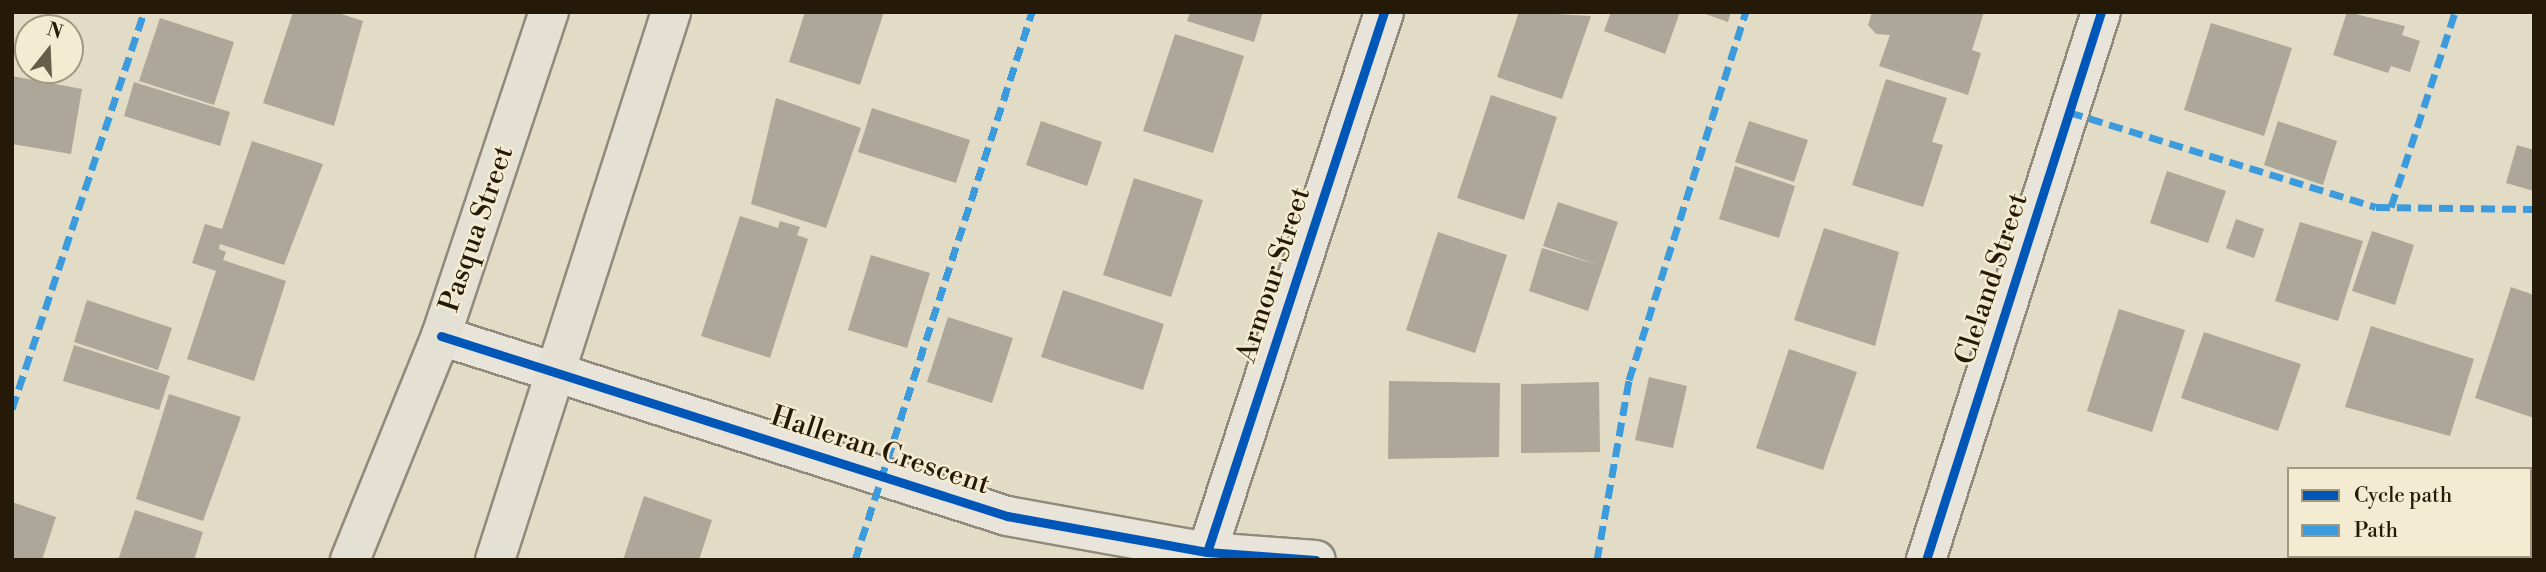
<!DOCTYPE html>
<style>
body{margin:0}
#map{position:relative;width:2546px;height:572px;overflow:hidden;background:#e2dcc6;font-family:"Libre Bodoni",serif}
div>[style]{position:absolute}
.building>*{inset:0;background:#aca798}
.roads{filter:drop-shadow(2px 0 #908a7c) drop-shadow(-2px 0 #908a7c) drop-shadow(0 2px #908a7c) drop-shadow(0 -2px #908a7c)}
.minor>*{height:38px;margin:-19px;padding:0 19px;transform-origin:19px;border-radius:19px;background:#e8e4da}
.major>*{height:38px;margin:-19px;padding:0 19px;transform-origin:19px;border-radius:19px;background:#e4e0d4}
.quiet>*{height:7px;margin-top:-3.5px;transform-origin:0;background:repeating-linear-gradient(90deg,#3c9bdd 0 14px,transparent 0 21px)}
.cycleway>*{height:9px;margin:-4.5px;padding:0 4.5px;transform-origin:4.5px;border-radius:4.5px;background:#0057b8}
span{translate:-50% -50%;white-space:nowrap;text-align:center;line-height:1.15;-webkit-text-stroke:5px #f4ecd2;paint-order:stroke}
.street-label{font-size:28px;color:#251907}
.frame{position:absolute;inset:0;border:14px solid #251907;pointer-events:none}
.legend{position:absolute;left:2287px;top:467px;width:245px;height:91px;box-sizing:border-box;background:#f4ecd2;border:2px solid #a19881;margin:0;padding:9px 12px;list-style:none;font-size:21px;color:#251907}
.legend li{display:flex;align-items:center;gap:14px;height:35px}
.legend b{width:35px;border:2px solid #a19881}
.north{position:absolute;left:14px;top:14px;width:70px;height:70px;box-sizing:border-box;background:#f4ecd2;border:2px solid #a19881;border-radius:50%;rotate:18deg;font-size:19px;font-weight:700;line-height:28px;text-align:center;color:#251907}
.north::after{content:'';display:block;margin:auto;width:24px;height:32px;background:#675d4a;clip-path:polygon(50% 0,100% 100%,50% 72%,0 100%)}
</style>
<div id="map">
<div class="building">
<div style="clip-path:polygon(293px 12px,335px 12px,363px 21px,334px 126px,263px 103px)"></div>
<div style="clip-path:polygon(805px 12px,884px 12px,860px 85px,789px 62px)"></div>
<div style="clip-path:polygon(1190px 12px,1263px 12px,1254px 42px,1187px 21px)"></div>
<div style="clip-path:polygon(1519px 12px,1591px 16px,1562px 99px,1497px 77px)"></div>
<div style="clip-path:polygon(1611px 12px,1680px 12px,1665px 54px,1604px 31px)"></div>
<div style="clip-path:polygon(1700px 12px,1731px 12px,1728px 22px)"></div>
<div style="clip-path:polygon(1872px 12px,1984px 12px,1972px 50px,1981px 53px,1968px 95px,1879px 66px,1890px 35px,1876px 34px,1868px 25px)"></div>
<div style="clip-path:polygon(2347px 12px,2405px 26px,2402px 35px,2420px 41px,2410px 72px,2391px 66px,2388px 73px,2333px 55px)"></div>
<div style="clip-path:polygon(160px 18px,234px 42px,214px 105px,139px 81px)"></div>
<div style="clip-path:polygon(2211px 23px,2292px 48px,2264px 136px,2184px 110px)"></div>
<div style="clip-path:polygon(1175px 34px,1244px 56px,1213px 153px,1143px 131px)"></div>
<div style="clip-path:polygon(12px 76px,82px 89px,71px 154px,12px 144px)"></div>
<div style="clip-path:polygon(1886px 79px,1947px 98px,1932px 142px,1943px 145px,1923px 207px,1852px 185px)"></div>
<div style="clip-path:polygon(134px 82px,230px 112px,220px 146px,124px 116px)"></div>
<div style="clip-path:polygon(1491px 95px,1557px 117px,1524px 220px,1457px 198px)"></div>
<div style="clip-path:polygon(776px 98px,861px 128px,826px 228px,751px 204px)"></div>
<div style="clip-path:polygon(872px 108px,970px 140px,956px 183px,858px 152px)"></div>
<div style="clip-path:polygon(1041px 121px,1102px 142px,1087px 186px,1026px 165px)"></div>
<div style="clip-path:polygon(1749px 121px,1808px 140px,1794px 182px,1735px 162px)"></div>
<div style="clip-path:polygon(2278px 121px,2337px 141px,2323px 185px,2264px 165px)"></div>
<div style="clip-path:polygon(252px 141px,323px 164px,284px 265px,220px 244px,219px 249px,226px 252px,223px 260px,286px 281px,254px 381px,187px 359px,216px 271px,192px 263px,205px 224px,222px 229px)"></div>
<div style="clip-path:polygon(2517px 145px,2534px 150px,2534px 191px,2506px 183px)"></div>
<div style="clip-path:polygon(1735px 166px,1795px 186px,1779px 238px,1719px 219px)"></div>
<div style="clip-path:polygon(2167px 171px,2226px 191px,2208px 243px,2150px 223px)"></div>
<div style="clip-path:polygon(1134px 178px,1203px 200px,1171px 297px,1103px 275px)"></div>
<div style="clip-path:polygon(1558px 202px,1618px 222px,1588px 311px,1529px 291px,1542px 248px,1598px 265px,1543px 246px)"></div>
<div style="clip-path:polygon(740px 216px,778px 228px,780px 221px,800px 227px,797px 235px,808px 239px,770px 358px,701px 336px)"></div>
<div style="clip-path:polygon(2236px 219px,2264px 229px,2254px 258px,2226px 248px)"></div>
<div style="clip-path:polygon(2300px 222px,2363px 241px,2338px 321px,2275px 301px)"></div>
<div style="clip-path:polygon(1824px 228px,1899px 252px,1875px 346px,1794px 320px)"></div>
<div style="clip-path:polygon(2372px 231px,2414px 245px,2395px 305px,2352px 291px)"></div>
<div style="clip-path:polygon(1438px 232px,1507px 255px,1475px 353px,1406px 330px)"></div>
<div style="clip-path:polygon(871px 255px,930px 273px,907px 348px,848px 330px)"></div>
<div style="clip-path:polygon(2511px 287px,2534px 295px,2534px 418px,2475px 398px)"></div>
<div style="clip-path:polygon(1063px 290px,1164px 324px,1143px 390px,1041px 357px)"></div>
<div style="clip-path:polygon(87px 300px,172px 328px,158px 370px,74px 342px)"></div>
<div style="clip-path:polygon(2119px 309px,2185px 330px,2152px 432px,2087px 411px)"></div>
<div style="clip-path:polygon(948px 317px,1013px 338px,992px 403px,927px 382px)"></div>
<div style="clip-path:polygon(2371px 326px,2474px 359px,2450px 436px,2345px 407px)"></div>
<div style="clip-path:polygon(2204px 332px,2301px 364px,2278px 431px,2181px 398px)"></div>
<div style="clip-path:polygon(74px 345px,170px 376px,159px 410px,63px 381px)"></div>
<div style="clip-path:polygon(1789px 349px,1857px 372px,1823px 470px,1756px 448px)"></div>
<div style="clip-path:polygon(1649px 377px,1687px 386px,1673px 448px,1635px 440px)"></div>
<div style="clip-path:polygon(1389px 381px,1500px 383px,1499px 457px,1388px 459px)"></div>
<div style="clip-path:polygon(1599px 382px,1600px 452px,1521px 453px,1521px 384px)"></div>
<div style="clip-path:polygon(169px 394px,241px 417px,203px 521px,136px 499px)"></div>
<div style="clip-path:polygon(644px 496px,712px 520px,699px 560px,623px 560px)"></div>
<div style="clip-path:polygon(12px 502px,56px 517px,42px 560px,12px 560px)"></div>
<div style="clip-path:polygon(135px 510px,203px 532px,194px 560px,118px 560px)"></div>
</div>
<div class="roads">
<div class="minor">
<div style="left:441px;top:336px;width:594px;rotate:17.64deg"></div>
<div style="left:1007px;top:516px;width:203px;rotate:10.2deg"></div>
<div style="left:1207px;top:552px;width:109px;rotate:4.2deg"></div>
<div style="left:1207px;top:552px;width:568px;rotate:-71.85deg"></div>
<div style="left:1926px;top:560px;width:575px;rotate:-72.29deg"></div>
</div>
<div class="major">
<div style="left:350px;top:560px;width:242px;rotate:-67.9deg"></div>
<div style="left:441px;top:336px;width:342px;rotate:-71.6deg"></div>
<div style="left:495px;top:560px;width:576px;rotate:-72.19deg"></div>
</div>
</div>
<div class="quiet">
<div style="left:2069px;top:112px;width:321px;rotate:17.2deg"></div>
<div style="left:2376px;top:207px;width:158px;rotate:0.7deg"></div>
<div style="left:2391px;top:207px;width:205px;rotate:-71.8deg"></div>
<div style="left:12px;top:409px;width:418px;rotate:-71.6deg"></div>
<div style="left:855px;top:560px;width:576px;rotate:-72.1deg"></div>
<div style="left:1597px;top:560px;width:183px;rotate:-79.9deg"></div>
<div style="left:1629px;top:380px;width:386px;rotate:-72.4deg"></div>
</div>
<div class="cycleway">
<div style="left:441px;top:336px;width:594px;rotate:17.64deg"></div>
<div style="left:1007px;top:516px;width:203px;rotate:10.2deg"></div>
<div style="left:1207px;top:552px;width:109px;rotate:4.2deg"></div>
<div style="left:1207px;top:552px;width:568px;rotate:-71.85deg"></div>
<div style="left:1926px;top:560px;width:575px;rotate:-72.29deg"></div>
</div>
<div class="street-label">
<span style="left:477px;top:229px;rotate:-71deg">Pasqua Street</span>
<span style="left:1274px;top:275px;rotate:-72deg">Armour Street</span>
<span style="left:1992px;top:279px;rotate:-72deg">Cleland Street</span>
<span style="left:880px;top:451px;rotate:18deg">Halleran Crescent</span>
</div>
<div class="frame"></div>
<ul class="legend">
<li><b style="height:9px;background:#0057b8"></b>Cycle path</li>
<li><b style="height:9px;background:#3c9bdd"></b>Path</li>
</ul>
<div class="north">N</div>
</div>
